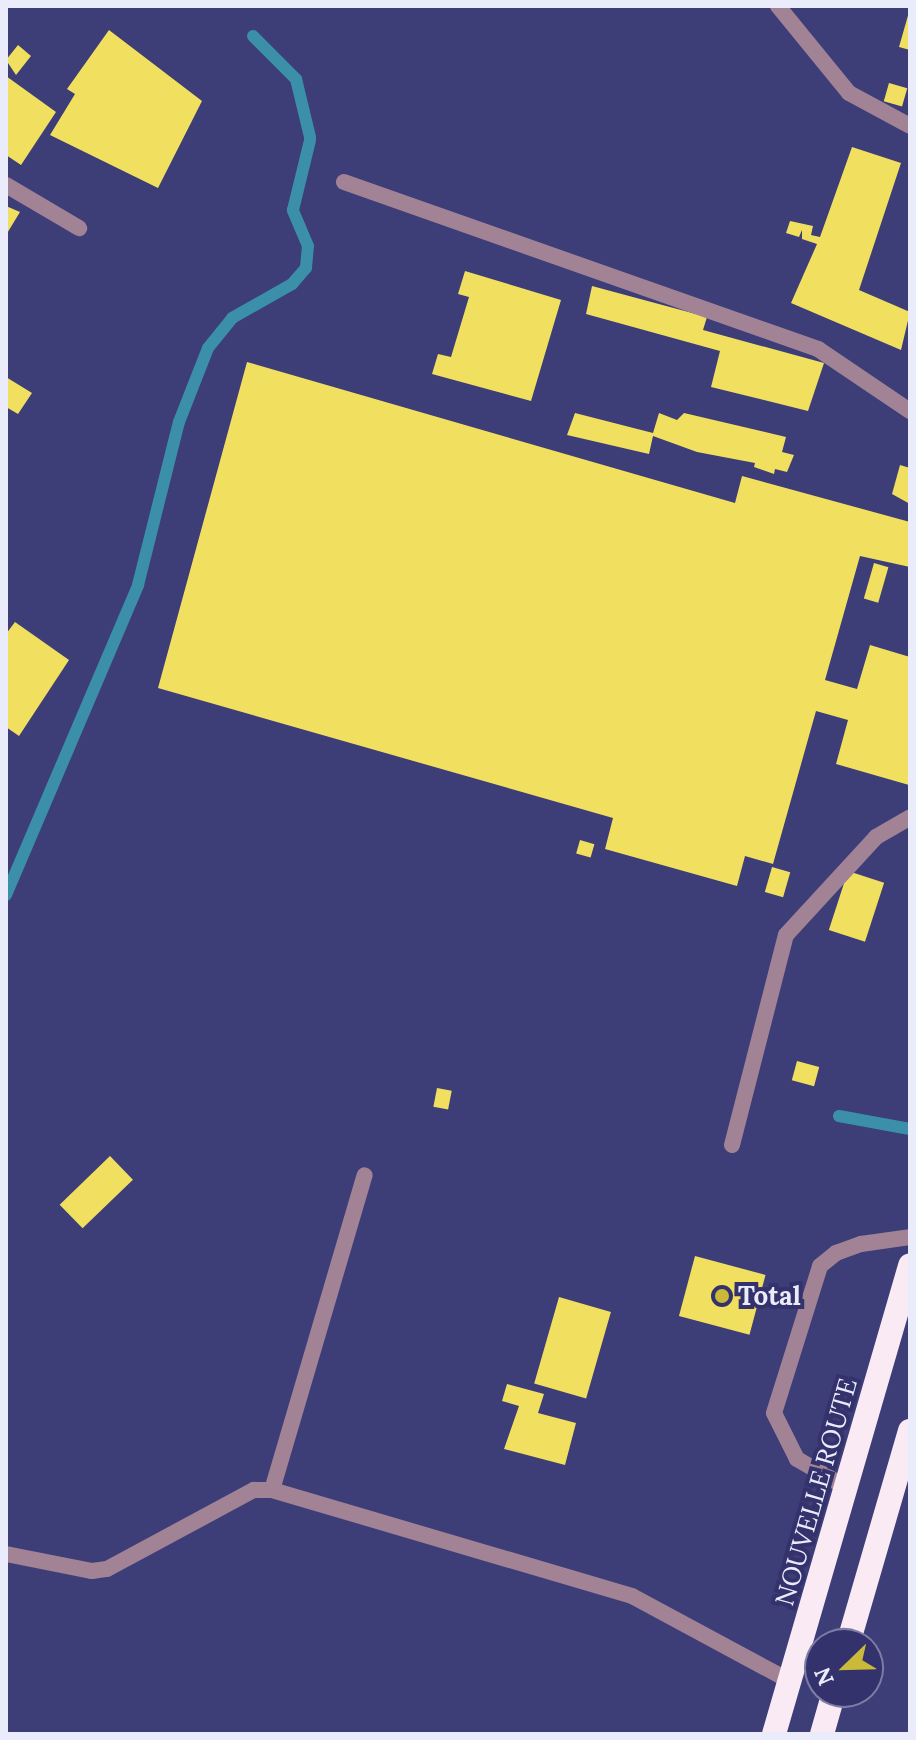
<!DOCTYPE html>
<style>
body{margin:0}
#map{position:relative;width:916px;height:1740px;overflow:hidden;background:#3d3d78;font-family:Lora,serif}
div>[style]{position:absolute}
.stream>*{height:12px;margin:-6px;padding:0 6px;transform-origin:6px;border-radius:6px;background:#3b8fa9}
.building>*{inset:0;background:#f1df60;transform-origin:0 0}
.lane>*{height:16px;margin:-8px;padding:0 8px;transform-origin:8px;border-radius:8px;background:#a18395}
.street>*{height:16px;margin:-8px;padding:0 8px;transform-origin:8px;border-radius:8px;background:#a18395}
.highway>*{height:24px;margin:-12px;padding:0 12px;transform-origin:12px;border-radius:12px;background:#f9eaf3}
.dots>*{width:22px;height:22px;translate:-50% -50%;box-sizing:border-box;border:4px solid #34326c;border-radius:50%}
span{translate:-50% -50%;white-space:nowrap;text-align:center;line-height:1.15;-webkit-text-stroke:8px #34326c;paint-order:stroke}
.poi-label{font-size:26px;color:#ebecfb;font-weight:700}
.left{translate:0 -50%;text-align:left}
.street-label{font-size:26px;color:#ebecfb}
.frame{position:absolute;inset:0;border:8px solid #ebecfb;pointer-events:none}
.north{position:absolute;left:804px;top:1628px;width:80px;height:80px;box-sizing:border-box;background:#34326c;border:2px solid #7d7ca5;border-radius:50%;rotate:247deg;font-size:22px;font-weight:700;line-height:32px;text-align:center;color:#ebecfb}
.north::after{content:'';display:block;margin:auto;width:28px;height:36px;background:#cbba39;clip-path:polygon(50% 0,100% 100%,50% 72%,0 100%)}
</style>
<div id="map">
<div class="stream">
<div style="left:253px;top:36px;width:61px;rotate:45deg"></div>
<div style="left:296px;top:79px;width:60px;rotate:76.4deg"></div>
<div style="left:6px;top:895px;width:337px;rotate:-66.9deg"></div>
<div style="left:138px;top:585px;width:168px;rotate:-75.9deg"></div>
<div style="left:179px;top:422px;width:79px;rotate:-68.6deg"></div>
<div style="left:208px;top:348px;width:38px;rotate:-51deg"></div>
<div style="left:232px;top:318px;width:69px;rotate:-29.5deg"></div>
<div style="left:292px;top:284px;width:21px;rotate:-49deg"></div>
<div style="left:306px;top:268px;width:22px;rotate:-85deg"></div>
<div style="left:308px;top:246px;width:39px;rotate:-113deg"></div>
<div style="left:293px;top:210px;width:72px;rotate:-76.3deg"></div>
<div style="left:839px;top:1116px;width:72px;rotate:10.4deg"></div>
</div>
<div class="building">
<div style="clip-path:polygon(909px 12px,910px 12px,910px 50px,899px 47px)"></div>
<div style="clip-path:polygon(109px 30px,202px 101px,158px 188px,50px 135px,75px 94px,67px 89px)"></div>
<div style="clip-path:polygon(18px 45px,31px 56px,16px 75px,6px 60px)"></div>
<div style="clip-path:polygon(6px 76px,56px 112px,21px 165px,6px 155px)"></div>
<div style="left:889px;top:83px;width:19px;height:19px;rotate:16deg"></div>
<div style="clip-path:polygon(852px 147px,901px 163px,859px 290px,910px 312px,901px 350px,791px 303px,817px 244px,802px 239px,802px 230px,799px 237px,786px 233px,790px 221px,813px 226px,811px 235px,820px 237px)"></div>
<div style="clip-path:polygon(6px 206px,20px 212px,6px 235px)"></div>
<div style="clip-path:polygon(465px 271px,561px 300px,531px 401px,432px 374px,438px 354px,451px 357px,469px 297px,458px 294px)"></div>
<div style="clip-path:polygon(592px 286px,707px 317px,703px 330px,824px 363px,808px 411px,711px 387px,720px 351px,586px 314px)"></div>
<div style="clip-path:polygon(247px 362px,735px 503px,742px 476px,910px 522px,910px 567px,860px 556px,825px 680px,857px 689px,870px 645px,910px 657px,909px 785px,836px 764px,848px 720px,816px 711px,773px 864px,745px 856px,737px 886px,605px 849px,613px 818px,158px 688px)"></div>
<div style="clip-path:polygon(6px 377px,32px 393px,18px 414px,6px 407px)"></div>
<div style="clip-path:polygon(575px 413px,653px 433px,659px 413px,677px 420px,684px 413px,786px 437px,782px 452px,794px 455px,787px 472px,775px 469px,774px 474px,754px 467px,755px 463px,697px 452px,653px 436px,649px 454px,567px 435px)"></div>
<div style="clip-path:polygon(900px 465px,910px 468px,910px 504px,892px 494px)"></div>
<div style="left:874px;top:563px;width:15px;height:37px;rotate:16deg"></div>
<div style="clip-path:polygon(15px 622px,69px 660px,19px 736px,6px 727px,6px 634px)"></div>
<div style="left:580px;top:840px;width:15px;height:14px;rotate:16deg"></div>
<div style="left:772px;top:867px;width:19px;height:26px;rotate:16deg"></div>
<div style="left:848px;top:871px;width:38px;height:62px;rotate:18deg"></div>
<div style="left:797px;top:1061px;width:23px;height:20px;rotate:15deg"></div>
<div style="left:437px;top:1088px;width:15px;height:19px;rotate:11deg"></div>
<div style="left:110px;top:1156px;width:33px;height:70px;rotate:46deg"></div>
<div style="left:695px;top:1256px;width:73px;height:62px;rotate:15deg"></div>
<div style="left:559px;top:1297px;width:54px;height:90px;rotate:16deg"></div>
<div style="clip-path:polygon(507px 1384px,544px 1394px,538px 1413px,576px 1423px,565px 1465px,504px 1449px,519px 1406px,502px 1401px)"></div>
</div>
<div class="lane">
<div style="left:344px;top:182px;width:503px;rotate:19.41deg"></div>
<div style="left:818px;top:349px;width:111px;rotate:34deg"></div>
<div style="left:732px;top:1145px;width:217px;rotate:-75.6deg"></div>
<div style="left:786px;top:935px;width:133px;rotate:-47.4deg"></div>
<div style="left:876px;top:837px;width:39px;rotate:-30deg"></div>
<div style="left:847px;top:1488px;width:58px;rotate:-149.9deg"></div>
<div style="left:797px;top:1459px;width:51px;rotate:-116.6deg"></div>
<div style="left:774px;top:1413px;width:154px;rotate:-72.6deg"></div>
<div style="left:820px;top:1266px;width:21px;rotate:-39deg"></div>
<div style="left:836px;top:1253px;width:27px;rotate:-20deg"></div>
<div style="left:861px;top:1244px;width:49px;rotate:-8.1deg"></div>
<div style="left:272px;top:1490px;width:328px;rotate:-73.6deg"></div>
<div style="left:6px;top:1554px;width:88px;rotate:11.2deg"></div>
<div style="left:92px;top:1571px;width:15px;rotate:-8deg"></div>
<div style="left:107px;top:1569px;width:167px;rotate:-28.3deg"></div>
<div style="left:254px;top:1490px;width:18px"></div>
<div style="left:272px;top:1490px;width:375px;rotate:16.4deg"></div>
<div style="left:632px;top:1596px;width:179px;rotate:28.3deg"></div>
</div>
<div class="street">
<div style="left:778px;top:6px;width:112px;rotate:50.8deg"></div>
<div style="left:849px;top:93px;width:69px;rotate:28.4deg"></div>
<div style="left:6px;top:185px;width:85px;rotate:30.5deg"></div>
</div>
<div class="highway">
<div style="left:848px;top:1644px;width:222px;rotate:-73.8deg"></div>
<div style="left:774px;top:1734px;width:488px;rotate:-73.8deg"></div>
<div style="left:822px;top:1734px;width:44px;rotate:-74.1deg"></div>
</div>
<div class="dots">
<div style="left:722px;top:1296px;background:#cbba39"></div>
</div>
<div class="poi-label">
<span class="left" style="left:738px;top:1296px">Total</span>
</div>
<div class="street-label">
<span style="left:816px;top:1492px;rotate:-74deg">NOUVELLE ROUTE</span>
</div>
<div class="frame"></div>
<div class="north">N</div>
</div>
